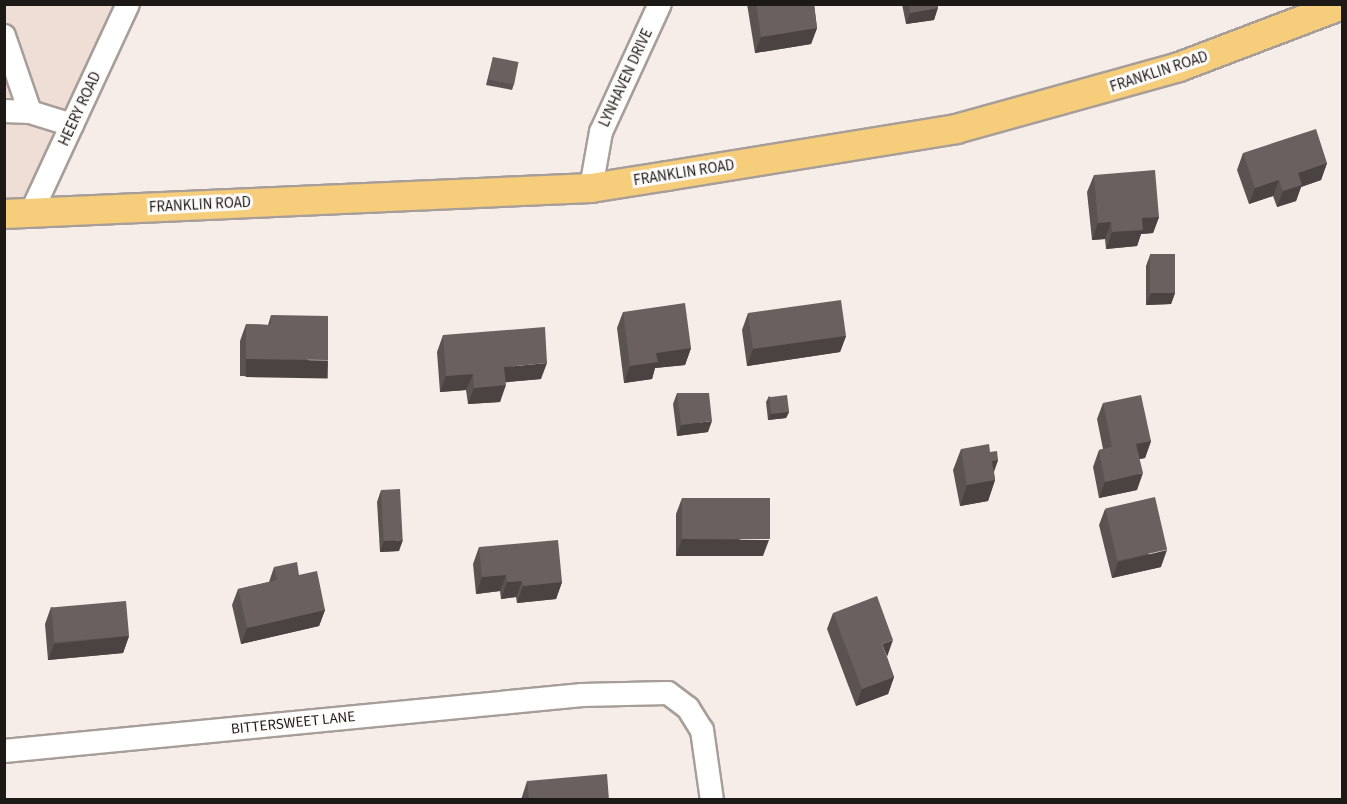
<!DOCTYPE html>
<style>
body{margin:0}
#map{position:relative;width:1347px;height:804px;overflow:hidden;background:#f7ede8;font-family:"Source Sans 3",sans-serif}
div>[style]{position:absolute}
.built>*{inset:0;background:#efded5}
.roads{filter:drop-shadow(2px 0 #a79e9a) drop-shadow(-2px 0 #a79e9a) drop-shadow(0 2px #a79e9a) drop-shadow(0 -2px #a79e9a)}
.minor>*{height:22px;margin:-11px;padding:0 11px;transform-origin:11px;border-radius:11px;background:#fff}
.major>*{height:28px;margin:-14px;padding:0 14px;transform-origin:14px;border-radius:14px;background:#f5cd7b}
.wall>*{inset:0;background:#5a5352}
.shaded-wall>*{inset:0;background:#4a4342;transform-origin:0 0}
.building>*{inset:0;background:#69605f;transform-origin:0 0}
span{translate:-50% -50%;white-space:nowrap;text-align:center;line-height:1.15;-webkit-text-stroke:6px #fefcfb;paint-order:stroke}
.street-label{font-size:15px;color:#1c1917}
.frame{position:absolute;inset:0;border:6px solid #1c1917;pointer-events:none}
</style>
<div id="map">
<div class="built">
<div style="clip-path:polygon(4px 5px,125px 5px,34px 220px,5px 220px)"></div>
</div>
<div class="roads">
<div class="minor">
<div style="left:4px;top:36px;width:80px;rotate:71.1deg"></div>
<div style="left:4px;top:111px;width:26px;rotate:2deg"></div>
<div style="left:30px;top:112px;width:44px;rotate:17.2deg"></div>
<div style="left:591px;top:188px;width:57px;rotate:-79.9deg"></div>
<div style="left:601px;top:132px;width:141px;rotate:-65.3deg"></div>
<div style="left:31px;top:213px;width:230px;rotate:-65.1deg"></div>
<div style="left:4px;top:751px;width:581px;rotate:-5.53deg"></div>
<div style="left:582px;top:695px;width:86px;rotate:-1.3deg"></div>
<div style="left:668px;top:693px;width:25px;rotate:37deg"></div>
<div style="left:688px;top:708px;width:26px;rotate:58deg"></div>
<div style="left:702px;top:730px;width:71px;rotate:81.9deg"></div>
</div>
<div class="major">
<div style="left:4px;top:214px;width:588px;rotate:-2.54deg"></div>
<div style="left:591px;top:188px;width:77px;rotate:-9deg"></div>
<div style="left:667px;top:176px;width:293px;rotate:-9.2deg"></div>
<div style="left:956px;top:129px;width:231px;rotate:-15.5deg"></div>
<div style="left:1179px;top:67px;width:174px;rotate:-20.8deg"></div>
</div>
</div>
<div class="wall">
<div style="clip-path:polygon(747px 4px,814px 4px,817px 28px,811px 44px,755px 53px)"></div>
<div style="clip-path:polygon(902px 4px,940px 4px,938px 5px,934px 20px,906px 24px)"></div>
<div style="clip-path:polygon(493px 57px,514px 84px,512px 90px,486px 85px)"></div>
<div style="clip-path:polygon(1243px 153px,1327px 163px,1321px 180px,1301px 187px,1296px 201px,1277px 207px,1273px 196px,1249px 204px,1237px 170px)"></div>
<div style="clip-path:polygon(1094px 175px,1159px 217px,1153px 233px,1141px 234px,1137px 246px,1106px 249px,1105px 239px,1092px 240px,1087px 192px)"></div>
<div style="clip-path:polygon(1150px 255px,1175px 293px,1171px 304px,1146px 305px,1146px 266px)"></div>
<div style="clip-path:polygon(623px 312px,691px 348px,685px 365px,655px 368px,652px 379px,624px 383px,617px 328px)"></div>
<div style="clip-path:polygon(748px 313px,846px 336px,840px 352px,747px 366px,742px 330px)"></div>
<div style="clip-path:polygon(271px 315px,322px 377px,240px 376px,240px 341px,246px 324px,268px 325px)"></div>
<div style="clip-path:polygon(443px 335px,541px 379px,505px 382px,500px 402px,468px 404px,466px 390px,440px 392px,437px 352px)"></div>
<div style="clip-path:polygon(677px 393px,708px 432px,677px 436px,673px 404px)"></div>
<div style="clip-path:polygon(769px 396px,789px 412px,786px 418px,768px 420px,766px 402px)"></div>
<div style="clip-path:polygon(1103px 403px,1151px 441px,1145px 458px,1139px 459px,1137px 490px,1099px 498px,1093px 467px,1099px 450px,1103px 449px,1097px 419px)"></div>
<div style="clip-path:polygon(961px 449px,990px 452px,998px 460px,994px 472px,995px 480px,988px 501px,960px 506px,953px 470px)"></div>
<div style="clip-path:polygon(381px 490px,399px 551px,380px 552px,377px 502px)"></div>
<div style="clip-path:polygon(682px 498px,763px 556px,676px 556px,676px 514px)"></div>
<div style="clip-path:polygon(1105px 509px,1161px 567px,1112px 578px,1099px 525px)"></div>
<div style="clip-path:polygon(479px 547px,562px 582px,556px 599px,517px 603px,516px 597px,501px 599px,500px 591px,476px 594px,473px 564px)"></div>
<div style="clip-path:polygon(274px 567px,299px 575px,325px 610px,319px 626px,241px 644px,232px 605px,238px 589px,269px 582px)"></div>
<div style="clip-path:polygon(51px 607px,129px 636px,123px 653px,48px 660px,45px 624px)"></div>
<div style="clip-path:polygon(833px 613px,887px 657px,894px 677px,888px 694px,856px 706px,827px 629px)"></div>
<div style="clip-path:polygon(527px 781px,609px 800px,521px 800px)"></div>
</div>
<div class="shaded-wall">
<div style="clip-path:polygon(938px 8px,934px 20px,906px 24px,910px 13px)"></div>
<div style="clip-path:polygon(817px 28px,811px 44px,755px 53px,761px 37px)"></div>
<div style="clip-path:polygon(1327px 163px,1321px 180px,1301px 187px,1296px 201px,1277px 207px,1283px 191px,1298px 173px)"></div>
<div style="clip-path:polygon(1279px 180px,1273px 196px,1249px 204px,1255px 188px)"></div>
<div style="clip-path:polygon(1159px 217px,1153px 233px,1141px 234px,1137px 246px,1106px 249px,1112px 232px,1142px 218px)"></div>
<div style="clip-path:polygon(1111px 222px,1105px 239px,1092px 240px,1098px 223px)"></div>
<div style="clip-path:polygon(1151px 293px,1175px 293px,1171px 304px,1146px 305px)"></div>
<div style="clip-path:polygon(846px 336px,840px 352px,747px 366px,753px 349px)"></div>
<div style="clip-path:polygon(691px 348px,685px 365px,655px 368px,652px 379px,624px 383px,630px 366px,656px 353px)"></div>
<div style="left:246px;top:359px;width:82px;height:18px;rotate:1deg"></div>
<div style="clip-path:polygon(547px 363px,541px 379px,498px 383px,504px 367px)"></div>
<div style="clip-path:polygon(473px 374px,466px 390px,440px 392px,446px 376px)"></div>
<div style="clip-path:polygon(506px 385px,500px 402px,468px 404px,474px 388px)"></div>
<div style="clip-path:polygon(789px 412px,786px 418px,768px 420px,770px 414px)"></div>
<div style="clip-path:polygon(712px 421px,708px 432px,677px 436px,681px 425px)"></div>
<div style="clip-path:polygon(1151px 441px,1145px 458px,1130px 461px,1136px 444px)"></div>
<div style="clip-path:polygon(998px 460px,990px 481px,992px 461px)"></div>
<div style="clip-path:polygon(1143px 473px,1137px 490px,1099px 498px,1105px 482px)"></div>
<div style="clip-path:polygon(995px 480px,988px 501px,960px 506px,967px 485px)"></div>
<div style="clip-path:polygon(682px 539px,769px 540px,763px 556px,676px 556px)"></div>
<div style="clip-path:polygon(403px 540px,399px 551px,380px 552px,384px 541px)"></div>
<div style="clip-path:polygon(1167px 550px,1161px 567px,1112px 578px,1118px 562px)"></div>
<div style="clip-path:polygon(506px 575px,500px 591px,476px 594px,482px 577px)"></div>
<div style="clip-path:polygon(522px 581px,516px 597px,501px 599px,507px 582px)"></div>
<div style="clip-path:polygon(562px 582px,556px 599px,517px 603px,523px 586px)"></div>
<div style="clip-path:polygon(325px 610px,319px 626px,241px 644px,247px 628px)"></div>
<div style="clip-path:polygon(129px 636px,123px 653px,48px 660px,54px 644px)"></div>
<div style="clip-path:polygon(893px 640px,887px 657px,882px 644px)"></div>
<div style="clip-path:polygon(894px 677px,888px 694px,856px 706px,862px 689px)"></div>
</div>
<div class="building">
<div style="clip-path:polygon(756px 4px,814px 4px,817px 28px,761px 37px)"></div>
<div style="clip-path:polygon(909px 4px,938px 4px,938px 8px,910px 13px)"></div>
<div style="left:493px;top:57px;width:26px;height:23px;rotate:11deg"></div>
<div style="clip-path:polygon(1316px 129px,1327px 163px,1298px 173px,1302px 185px,1283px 191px,1279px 180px,1255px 188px,1243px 153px)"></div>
<div style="clip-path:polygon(1155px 170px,1159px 217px,1142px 218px,1143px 230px,1112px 232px,1111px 222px,1098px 223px,1094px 175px)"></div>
<div style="left:1175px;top:254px;width:39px;height:25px;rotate:90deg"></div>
<div style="left:841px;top:300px;width:36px;height:94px;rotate:82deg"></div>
<div style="clip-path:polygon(685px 303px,691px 348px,656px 353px,658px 362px,630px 366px,623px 312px)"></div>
<div style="clip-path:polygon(271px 315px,328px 316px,328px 360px,246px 359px,246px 324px,271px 325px)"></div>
<div style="clip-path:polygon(545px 327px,547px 363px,504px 367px,506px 385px,474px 388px,473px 374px,446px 376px,443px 335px)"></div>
<div style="clip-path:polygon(677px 393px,709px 393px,712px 421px,681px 425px)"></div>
<div style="left:787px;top:395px;width:17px;height:18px;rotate:83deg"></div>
<div style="clip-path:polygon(1141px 395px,1151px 441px,1136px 444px,1143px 473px,1105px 482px,1099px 450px,1112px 447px,1103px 403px)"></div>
<div style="clip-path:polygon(989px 444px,990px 452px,997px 451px,998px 460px,992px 461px,995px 480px,967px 485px,961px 449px)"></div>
<div style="left:400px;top:489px;width:51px;height:19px;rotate:87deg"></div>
<div style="left:1155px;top:497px;width:54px;height:51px;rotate:77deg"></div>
<div style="left:682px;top:498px;width:88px;height:41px"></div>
<div style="clip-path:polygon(558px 540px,562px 582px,523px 586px,522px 581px,507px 582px,506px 575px,482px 577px,479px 547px)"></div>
<div style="clip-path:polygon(297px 562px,299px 575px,317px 571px,325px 610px,247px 628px,238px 589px,277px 580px,274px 567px)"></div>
<div style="clip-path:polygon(877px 596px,893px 640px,882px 644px,894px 677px,862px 689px,833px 613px)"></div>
<div style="left:126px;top:601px;width:35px;height:75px;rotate:85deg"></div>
<div style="clip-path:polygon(607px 774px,609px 800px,529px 800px,527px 781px)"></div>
</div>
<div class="street-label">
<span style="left:1159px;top:72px;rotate:-18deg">FRANKLIN ROAD</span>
<span style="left:626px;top:78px;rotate:-65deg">LYNHAVEN DRIVE</span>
<span style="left:80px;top:109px;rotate:-65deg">HEERY ROAD</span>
<span style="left:684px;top:173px;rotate:-9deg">FRANKLIN ROAD</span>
<span style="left:200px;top:205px;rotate:-3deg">FRANKLIN ROAD</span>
<span style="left:293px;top:723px;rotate:-6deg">BITTERSWEET LANE</span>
</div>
<div class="frame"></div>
</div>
